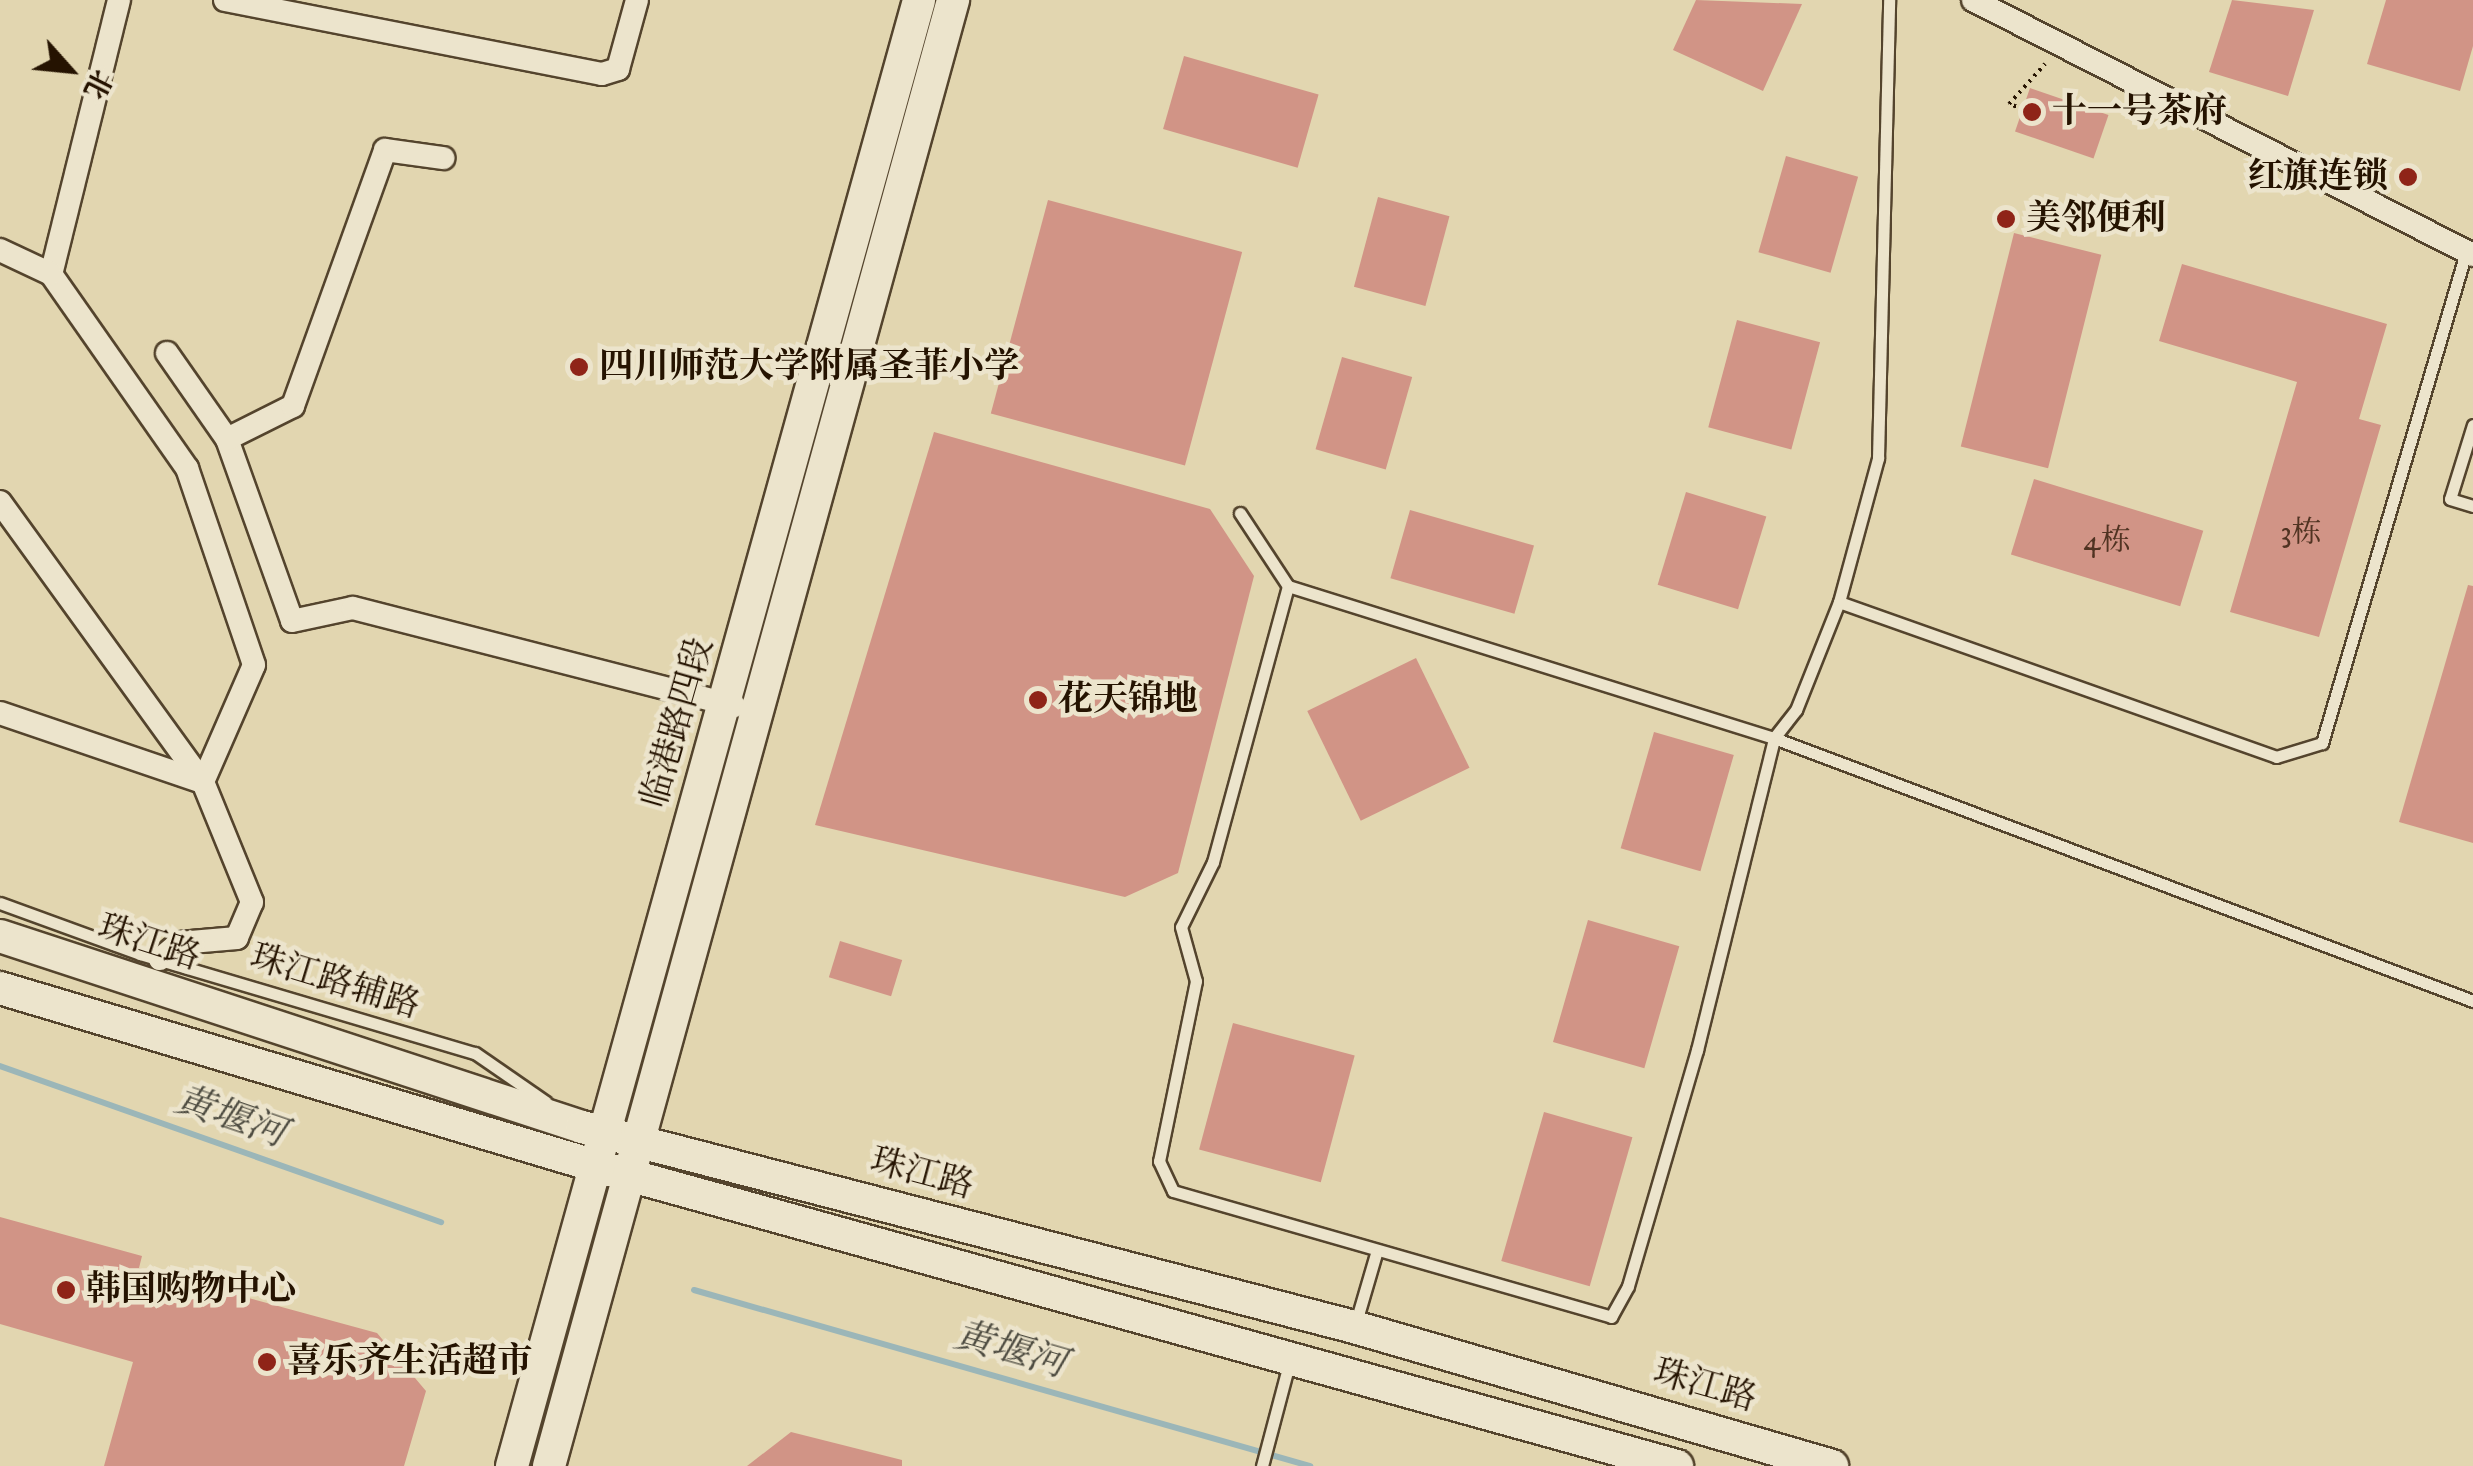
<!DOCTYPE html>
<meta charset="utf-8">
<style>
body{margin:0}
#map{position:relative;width:2473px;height:1466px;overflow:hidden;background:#e2d6b0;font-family:"IM FELL DW Pica","Noto Serif SC",serif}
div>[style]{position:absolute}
.stream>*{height:6px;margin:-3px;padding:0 3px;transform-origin:3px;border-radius:3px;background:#9bb6b8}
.building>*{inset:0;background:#d19486;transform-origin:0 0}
.path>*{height:4px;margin-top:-2px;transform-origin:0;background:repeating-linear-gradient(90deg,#251301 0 2.5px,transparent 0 7.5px)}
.roads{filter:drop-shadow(2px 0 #54442d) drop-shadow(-2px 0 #54442d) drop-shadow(0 2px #54442d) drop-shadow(0 -2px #54442d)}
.lane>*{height:11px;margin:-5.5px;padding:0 5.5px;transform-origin:5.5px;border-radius:5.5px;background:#ece4cc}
.street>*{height:22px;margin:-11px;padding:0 11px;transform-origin:11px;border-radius:11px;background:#ece4cc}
.secondary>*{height:32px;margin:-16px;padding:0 16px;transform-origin:16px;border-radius:16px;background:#ece4cc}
.dots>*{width:28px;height:28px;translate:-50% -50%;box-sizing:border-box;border:5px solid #ece4cc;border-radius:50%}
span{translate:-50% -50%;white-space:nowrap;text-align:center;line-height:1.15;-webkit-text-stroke:9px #ece4cc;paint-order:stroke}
.number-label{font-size:30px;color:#503322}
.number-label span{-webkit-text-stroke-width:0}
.poi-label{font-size:35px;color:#251301;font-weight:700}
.left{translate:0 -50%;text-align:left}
.right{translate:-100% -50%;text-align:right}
.street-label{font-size:35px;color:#251301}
.water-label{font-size:38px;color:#4e4c41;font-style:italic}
.north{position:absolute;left:20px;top:20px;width:100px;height:100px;-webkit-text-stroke:8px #ece4cc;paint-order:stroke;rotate:117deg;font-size:28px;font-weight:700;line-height:40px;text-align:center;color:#251301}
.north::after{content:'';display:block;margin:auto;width:35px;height:45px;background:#251301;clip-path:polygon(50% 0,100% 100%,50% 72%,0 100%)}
</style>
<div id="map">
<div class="stream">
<div style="left:0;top:1066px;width:468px;rotate:19.5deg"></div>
<div style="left:694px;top:1290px;width:641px;rotate:15.95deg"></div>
</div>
<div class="building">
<div style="clip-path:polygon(1696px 0,1802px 4px,1763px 91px,1673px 50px)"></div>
<div style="clip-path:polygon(2232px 0,2314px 10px,2288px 96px,2209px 72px)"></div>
<div style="clip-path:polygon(2386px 0,2473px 0,2473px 46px,2460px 91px,2367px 64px)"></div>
<div style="left:1184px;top:56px;width:140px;height:76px;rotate:16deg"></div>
<div style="left:2030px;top:88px;width:83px;height:46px;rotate:19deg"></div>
<div style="left:1786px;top:156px;width:75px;height:100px;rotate:16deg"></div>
<div style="left:1378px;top:197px;width:74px;height:93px;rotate:15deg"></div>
<div style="left:1048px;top:200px;width:201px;height:221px;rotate:15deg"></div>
<div style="left:2014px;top:233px;width:90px;height:220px;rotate:14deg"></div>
<div style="clip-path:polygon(2182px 264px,2387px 324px,2359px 419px,2381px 425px,2319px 637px,2230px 612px,2297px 382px,2159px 341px)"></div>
<div style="left:1737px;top:320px;width:86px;height:111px;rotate:15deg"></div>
<div style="left:1342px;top:357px;width:73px;height:96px;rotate:16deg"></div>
<div style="clip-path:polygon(934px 432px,1210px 509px,1254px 576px,1178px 873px,1125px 897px,815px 825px)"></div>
<div style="left:2034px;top:479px;width:177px;height:79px;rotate:17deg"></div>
<div style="left:1686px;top:492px;width:84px;height:97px;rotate:17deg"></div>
<div style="left:1410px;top:510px;width:129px;height:71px;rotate:16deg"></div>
<div style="clip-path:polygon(2468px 585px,2473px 586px,2473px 843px,2399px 822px)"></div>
<div style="left:1416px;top:658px;width:122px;height:121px;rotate:64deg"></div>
<div style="left:1654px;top:732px;width:83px;height:121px;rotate:16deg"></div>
<div style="left:1588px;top:920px;width:95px;height:127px;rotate:16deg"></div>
<div style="left:840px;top:941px;width:65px;height:38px;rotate:17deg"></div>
<div style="left:1233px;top:1023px;width:126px;height:131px;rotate:15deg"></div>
<div style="left:1544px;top:1112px;width:92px;height:155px;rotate:16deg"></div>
<div style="clip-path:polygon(0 1217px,142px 1256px,139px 1268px,377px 1333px,426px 1391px,404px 1466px,104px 1466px,133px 1362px,0 1324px)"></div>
<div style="clip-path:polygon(791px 1432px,902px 1460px,902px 1466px,747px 1466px)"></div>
</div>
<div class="path">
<div style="left:2023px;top:109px;width:15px;rotate:-160deg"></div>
<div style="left:2009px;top:104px;width:54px;rotate:-48deg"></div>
</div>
<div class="roads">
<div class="lane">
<div style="left:2473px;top:425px;width:77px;rotate:107.3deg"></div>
<div style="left:2450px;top:499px;width:24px;rotate:17deg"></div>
<div style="left:1240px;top:513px;width:87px;rotate:56.7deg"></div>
<div style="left:1288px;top:586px;width:509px;rotate:17.37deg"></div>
<div style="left:1774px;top:738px;width:36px;rotate:-52deg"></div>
<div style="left:1796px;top:710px;width:116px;rotate:-68.3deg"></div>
<div style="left:1839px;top:602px;width:149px;rotate:-74.8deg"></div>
<div style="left:1878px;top:458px;width:458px;rotate:-88.6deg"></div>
<div style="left:1288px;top:586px;width:286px;rotate:105.2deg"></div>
<div style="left:1213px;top:862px;width:72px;rotate:116.2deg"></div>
<div style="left:1181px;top:927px;width:56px;rotate:74.5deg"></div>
<div style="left:1196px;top:981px;width:184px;rotate:101.6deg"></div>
<div style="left:1159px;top:1161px;width:33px;rotate:65deg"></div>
<div style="left:1173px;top:1191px;width:456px;rotate:16deg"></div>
<div style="left:1611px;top:1317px;width:35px;rotate:-61deg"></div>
<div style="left:1628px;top:1286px;width:246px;rotate:-73.7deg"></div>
<div style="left:1697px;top:1050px;width:321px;rotate:-76.1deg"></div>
<div style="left:1774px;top:738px;width:747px;rotate:20.62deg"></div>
<div style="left:1839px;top:602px;width:464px;rotate:19.5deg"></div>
<div style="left:2276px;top:757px;width:48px;rotate:-16.9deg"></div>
<div style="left:2322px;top:743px;width:512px;rotate:-73.65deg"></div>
<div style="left:0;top:903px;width:149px;rotate:20deg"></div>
<div style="left:140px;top:954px;width:349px;rotate:16.5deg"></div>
<div style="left:475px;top:1053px;width:86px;rotate:34.6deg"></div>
<div style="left:1356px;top:1322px;width:75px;rotate:-73.7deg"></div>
<div style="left:1262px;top:1466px;width:106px;rotate:-75.2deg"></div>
</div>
<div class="street">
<div style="left:119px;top:0;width:282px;rotate:103.9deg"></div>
<div style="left:51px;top:274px;width:237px;rotate:55deg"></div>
<div style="left:187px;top:468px;width:208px;rotate:71.2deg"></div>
<div style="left:254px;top:665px;width:128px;rotate:113.6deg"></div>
<div style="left:203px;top:782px;width:130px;rotate:67.8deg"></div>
<div style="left:252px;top:902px;width:39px;rotate:113deg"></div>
<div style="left:237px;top:938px;width:58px;rotate:175.1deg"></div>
<div style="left:179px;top:943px;width:25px;rotate:140deg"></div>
<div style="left:225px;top:0;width:384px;rotate:11.1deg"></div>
<div style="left:602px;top:74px;width:17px;rotate:-17deg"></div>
<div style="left:618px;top:69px;width:72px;rotate:-74.6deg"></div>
<div style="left:1973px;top:0;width:561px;rotate:27.02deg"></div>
<div style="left:0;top:250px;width:56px;rotate:25.2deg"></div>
<div style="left:167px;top:353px;width:105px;rotate:55.1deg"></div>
<div style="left:227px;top:439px;width:193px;rotate:70.3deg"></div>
<div style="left:292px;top:621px;width:62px;rotate:-12deg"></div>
<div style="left:353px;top:608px;width:394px;rotate:14.4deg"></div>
<div style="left:227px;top:439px;width:74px;rotate:-26.6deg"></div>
<div style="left:293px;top:406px;width:272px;rotate:-70.2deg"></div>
<div style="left:385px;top:150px;width:59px;rotate:7.9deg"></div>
<div style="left:0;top:502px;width:346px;rotate:54.1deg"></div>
<div style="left:0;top:713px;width:214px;rotate:18.8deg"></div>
</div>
<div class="secondary">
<div style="left:0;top:936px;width:613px;rotate:18.17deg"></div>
<div style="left:582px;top:1127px;width:797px;rotate:14.52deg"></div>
<div style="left:1354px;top:1327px;width:498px;rotate:16.2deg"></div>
<div style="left:0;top:988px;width:622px;rotate:16.63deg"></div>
<div style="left:596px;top:1166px;width:1122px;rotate:15.51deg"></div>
<div style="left:512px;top:1466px;width:1521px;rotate:-74.48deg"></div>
<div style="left:549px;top:1466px;width:1521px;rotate:-74.59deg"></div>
</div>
</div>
<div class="dots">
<div style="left:2032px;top:112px;background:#8f2418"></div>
<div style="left:2408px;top:177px;background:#8f2418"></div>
<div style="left:2006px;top:219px;background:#8f2418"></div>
<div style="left:579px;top:367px;background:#8f2418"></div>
<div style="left:1038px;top:700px;background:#8f2418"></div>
<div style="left:66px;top:1290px;background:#8f2418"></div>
<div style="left:267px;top:1362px;background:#8f2418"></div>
</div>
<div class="number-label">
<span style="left:2301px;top:534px">3栋</span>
<span style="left:2107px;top:542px">4栋</span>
</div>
<div class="poi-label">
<span class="left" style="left:2052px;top:112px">十一号茶府</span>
<span class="right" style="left:2388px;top:177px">红旗连锁</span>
<span class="left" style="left:2026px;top:219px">美邻便利</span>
<span class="left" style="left:599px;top:367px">四川师范大学附属圣菲小学</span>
<span class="left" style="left:1058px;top:700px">花天锦地</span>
<span class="left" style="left:86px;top:1290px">韩国购物中心</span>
<span class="left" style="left:287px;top:1362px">喜乐齐生活超市</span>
</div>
<div class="street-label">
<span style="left:678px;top:723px;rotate:-74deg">临港路四段</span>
<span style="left:149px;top:943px;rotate:18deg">珠江路</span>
<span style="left:335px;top:982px;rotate:17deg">珠江路辅路</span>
<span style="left:922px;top:1174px;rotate:15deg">珠江路</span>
<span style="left:1705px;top:1386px;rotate:16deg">珠江路</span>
</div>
<div class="water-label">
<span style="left:230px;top:1118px;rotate:19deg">黄堰河</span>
<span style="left:1010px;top:1351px;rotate:16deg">黄堰河</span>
</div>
<div class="north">北</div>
</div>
